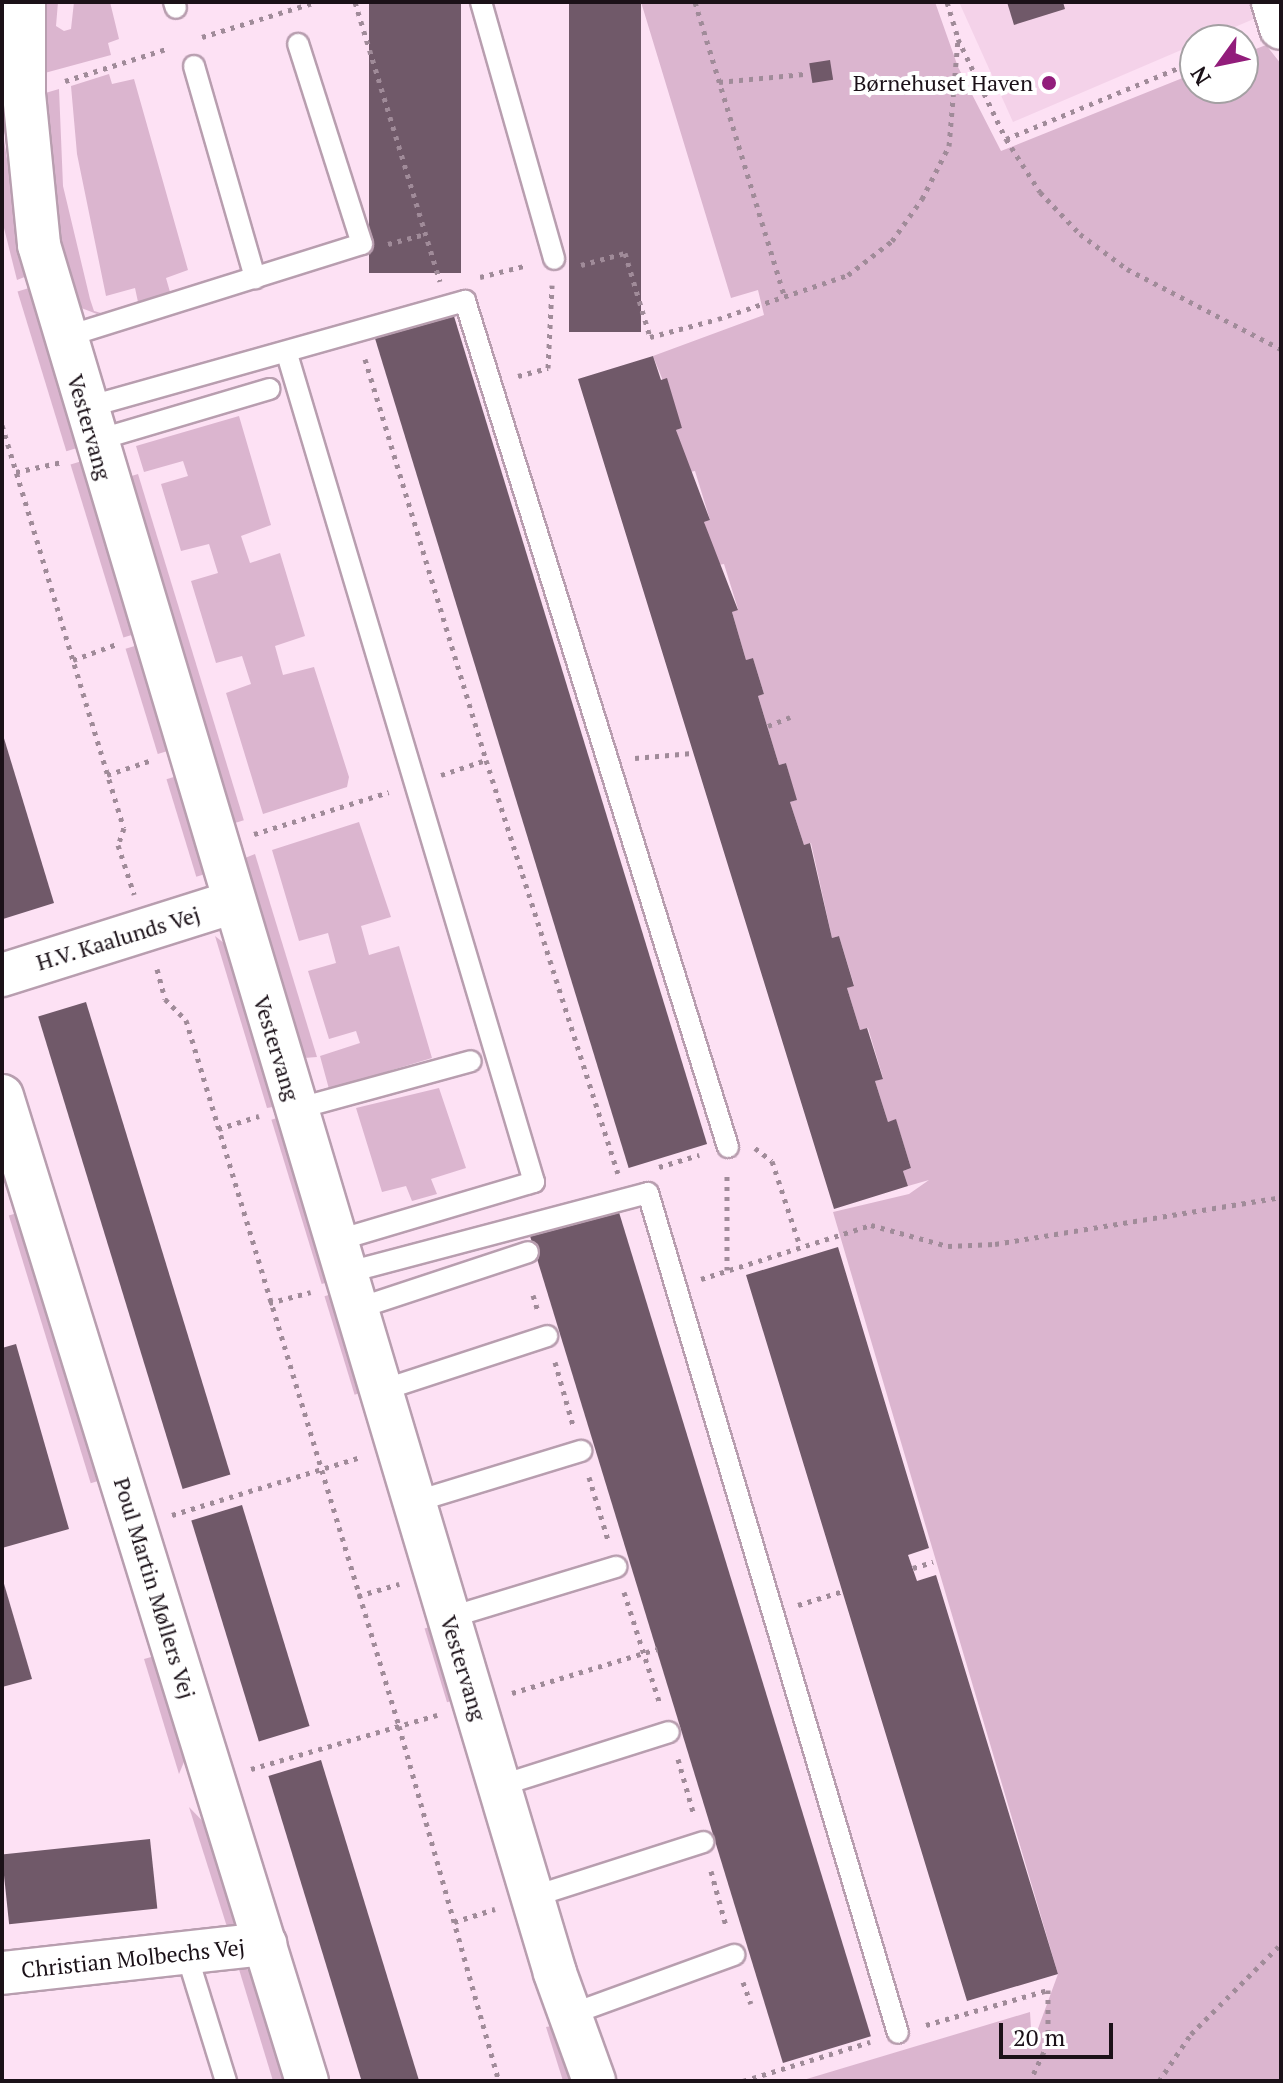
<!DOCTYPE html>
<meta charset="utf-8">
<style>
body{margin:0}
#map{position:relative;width:1283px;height:2083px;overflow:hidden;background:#fde1f4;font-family:"PT Serif",serif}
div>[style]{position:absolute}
.built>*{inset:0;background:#f4d2e9}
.green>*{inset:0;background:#dbb5cf;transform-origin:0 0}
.building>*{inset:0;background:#705969;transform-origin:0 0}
.path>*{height:5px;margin-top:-2.5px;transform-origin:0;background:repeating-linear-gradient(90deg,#a08b99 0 4px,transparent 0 10px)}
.roads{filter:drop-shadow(2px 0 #b89eaf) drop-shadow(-2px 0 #b89eaf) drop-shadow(0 2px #b89eaf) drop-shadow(0 -2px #b89eaf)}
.service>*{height:20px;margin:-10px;padding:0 10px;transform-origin:10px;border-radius:10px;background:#fff}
.minor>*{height:42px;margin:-21px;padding:0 21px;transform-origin:21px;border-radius:21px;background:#fff}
.dots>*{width:22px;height:22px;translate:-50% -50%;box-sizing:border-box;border:4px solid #fff;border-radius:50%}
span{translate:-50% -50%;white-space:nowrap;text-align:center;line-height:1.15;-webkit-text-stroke:8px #fff;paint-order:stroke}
.poi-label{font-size:22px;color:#1b1118}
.right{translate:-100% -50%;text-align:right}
.street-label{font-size:22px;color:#1b1118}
.frame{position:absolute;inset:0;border:4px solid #1b1118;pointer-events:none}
.north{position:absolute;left:1179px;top:24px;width:80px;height:80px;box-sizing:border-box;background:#fff;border:2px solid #a4a0a3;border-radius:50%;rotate:237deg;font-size:22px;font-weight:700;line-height:32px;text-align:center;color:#1b1118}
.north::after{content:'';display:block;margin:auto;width:28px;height:36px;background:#921d7b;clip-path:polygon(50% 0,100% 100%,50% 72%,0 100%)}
.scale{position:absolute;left:999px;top:2023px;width:114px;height:36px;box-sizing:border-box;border:4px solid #1b1118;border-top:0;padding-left:10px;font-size:24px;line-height:28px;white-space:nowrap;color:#1b1118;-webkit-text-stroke:6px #fff;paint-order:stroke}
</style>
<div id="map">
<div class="built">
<div style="clip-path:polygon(959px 2px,1251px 2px,1256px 18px,1013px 122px)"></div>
</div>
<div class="green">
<div style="clip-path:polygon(43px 2px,58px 2px,56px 26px,64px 31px,71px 29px,74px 2px,110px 2px,119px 39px,108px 43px,111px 55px,41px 74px)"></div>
<div style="clip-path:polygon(641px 2px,935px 2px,958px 67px,1001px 151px,1195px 73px,1195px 88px,1243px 88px,1243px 54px,1266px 45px,1281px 64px,1281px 2081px,800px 2081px,1030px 2012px,1032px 2045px,1058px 1974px,833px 1212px,909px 1194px,929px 1180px,908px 1186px,903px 1171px,911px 1168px,896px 1120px,888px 1122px,875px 1081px,883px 1078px,868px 1028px,860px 1030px,847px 988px,854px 985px,839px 936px,832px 938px,811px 843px,804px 845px,790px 802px,796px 800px,786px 763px,779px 765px,758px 696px,764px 694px,753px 658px,746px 660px,732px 612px,738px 609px,724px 564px,718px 565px,704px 522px,710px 520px,695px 471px,689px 472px,676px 430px,682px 428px,653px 356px,764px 315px,758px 290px,731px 298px)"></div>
<div style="clip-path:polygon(109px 74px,112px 84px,134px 79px,188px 270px,166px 278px,170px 292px,138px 302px,135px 288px,106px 296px,77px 154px,71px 86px)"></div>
<div style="clip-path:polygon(59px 89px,63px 186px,90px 299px,94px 311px,101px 313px,97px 314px,76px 306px,54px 217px,42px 94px)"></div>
<div style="clip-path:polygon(2px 129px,27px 276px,17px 280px,2px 220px)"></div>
<div style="left:29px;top:288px;width:167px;height:12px;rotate:73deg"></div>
<div style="clip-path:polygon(239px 416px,271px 525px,241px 536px,250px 563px,280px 553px,305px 636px,275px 646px,283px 675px,314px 667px,349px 777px,347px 787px,263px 814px,226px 693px,251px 684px,242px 656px,216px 663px,191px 581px,218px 573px,209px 544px,181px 551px,161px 484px,188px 476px,183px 461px,144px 472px,136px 446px)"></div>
<div style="left:82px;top:461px;width:181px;height:12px;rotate:73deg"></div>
<div style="left:138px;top:474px;width:362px;height:11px;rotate:73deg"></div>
<div style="left:138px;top:645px;width:110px;height:13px;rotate:73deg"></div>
<div style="left:177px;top:776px;width:102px;height:11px;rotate:73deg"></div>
<div style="clip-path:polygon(359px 822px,391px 917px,361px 926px,369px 955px,399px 946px,432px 1058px,329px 1089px,320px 1056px,360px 1043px,356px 1031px,329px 1039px,308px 971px,336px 963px,328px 933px,299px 941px,272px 850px)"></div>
<div style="clip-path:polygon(255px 854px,317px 1057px,304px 1058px,264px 925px,245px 858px)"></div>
<div style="clip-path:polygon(215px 936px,229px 947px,278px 1106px,267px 1108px)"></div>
<div style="clip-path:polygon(439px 1088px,466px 1168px,431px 1179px,437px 1194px,412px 1201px,406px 1186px,382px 1192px,356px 1108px)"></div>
<div style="left:280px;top:1117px;width:172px;height:9px;rotate:73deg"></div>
<div style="left:27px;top:1210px;width:280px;height:19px;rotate:73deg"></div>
<div style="left:335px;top:1293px;width:103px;height:11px;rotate:73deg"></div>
<div style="left:436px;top:1625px;width:77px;height:12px;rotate:73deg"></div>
<div style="clip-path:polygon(162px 1654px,190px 1747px,179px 1774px,144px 1659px)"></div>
<div style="clip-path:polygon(189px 1807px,215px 1834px,236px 1922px,228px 1930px)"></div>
<div style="clip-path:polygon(238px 1966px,252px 1971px,292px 2081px,273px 2081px)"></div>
<div style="clip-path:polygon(557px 2025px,573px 2081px,563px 2081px,546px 2027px)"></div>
</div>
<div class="building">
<div style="left:369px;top:2px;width:92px;height:271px"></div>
<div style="left:569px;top:2px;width:72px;height:330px"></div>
<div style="clip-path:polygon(1007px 2px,1063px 2px,1065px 9px,1014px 25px)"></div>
<div style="left:830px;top:60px;width:20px;height:21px;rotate:81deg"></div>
<div style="left:453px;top:313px;width:869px;height:82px;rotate:73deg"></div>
<div style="clip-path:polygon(653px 356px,661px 380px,667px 378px,682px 428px,676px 430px,710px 520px,704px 522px,738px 610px,732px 612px,746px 660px,753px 658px,764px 694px,758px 696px,779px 765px,786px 763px,797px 800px,790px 802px,804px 845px,810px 843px,832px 938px,839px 936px,854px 986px,847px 988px,860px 1030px,867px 1028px,883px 1079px,875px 1081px,888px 1122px,896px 1119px,911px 1168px,903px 1171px,908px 1186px,834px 1209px,578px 379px)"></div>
<div style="clip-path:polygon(3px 735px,54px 903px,3px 919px,2px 916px)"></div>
<div style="left:86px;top:1002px;width:494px;height:50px;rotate:73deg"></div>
<div style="left:618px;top:1209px;width:865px;height:92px;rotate:73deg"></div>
<div style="clip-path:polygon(838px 1247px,929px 1548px,908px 1555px,917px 1581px,936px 1575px,1058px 1974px,967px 2001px,746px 1275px)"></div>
<div style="clip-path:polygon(16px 1344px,69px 1529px,2px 1548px,2px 1348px)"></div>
<div style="left:242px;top:1505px;width:231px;height:53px;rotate:73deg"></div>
<div style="clip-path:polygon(2px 1577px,32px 1679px,2px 1687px)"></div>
<div style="left:321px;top:1760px;width:335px;height:55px;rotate:73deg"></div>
<div style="left:150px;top:1839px;width:70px;height:149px;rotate:84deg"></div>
</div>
<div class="path">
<div style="left:355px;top:2px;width:292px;rotate:73.1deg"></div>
<div style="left:695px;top:2px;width:309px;rotate:73.1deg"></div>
<div style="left:947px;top:2px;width:39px;rotate:73deg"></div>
<div style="left:958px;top:39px;width:111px;rotate:64.4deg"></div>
<div style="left:1006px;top:139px;width:63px;rotate:57.3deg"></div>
<div style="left:1040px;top:192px;width:58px;rotate:46.4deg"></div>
<div style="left:1080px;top:234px;width:59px;rotate:36.7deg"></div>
<div style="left:1127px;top:269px;width:174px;rotate:27.5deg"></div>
<div style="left:202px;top:37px;width:119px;rotate:-17.1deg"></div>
<div style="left:65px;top:81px;width:109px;rotate:-17.6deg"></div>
<div style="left:719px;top:82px;width:85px;rotate:-5.4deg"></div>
<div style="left:1006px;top:139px;width:204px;rotate:-22.4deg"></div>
<div style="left:388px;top:244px;width:38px;rotate:-15deg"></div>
<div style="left:581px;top:265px;width:46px;rotate:-15.3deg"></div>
<div style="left:625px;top:253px;width:88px;rotate:73.4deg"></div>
<div style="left:650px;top:337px;width:70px;rotate:-14.8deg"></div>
<div style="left:718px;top:319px;width:137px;rotate:-18.7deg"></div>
<div style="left:848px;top:275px;width:56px;rotate:-37.7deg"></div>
<div style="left:892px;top:241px;width:52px;rotate:-54.5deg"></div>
<div style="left:922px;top:199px;width:59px;rotate:-63deg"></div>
<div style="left:949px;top:146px;width:107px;rotate:-85.2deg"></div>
<div style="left:480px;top:277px;width:49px;rotate:-14deg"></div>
<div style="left:365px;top:359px;width:419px;rotate:73.2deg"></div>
<div style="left:518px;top:376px;width:31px;rotate:-15deg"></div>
<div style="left:548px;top:368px;width:83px;rotate:-87.2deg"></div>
<div style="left:2px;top:425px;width:421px;rotate:73.2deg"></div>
<div style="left:124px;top:828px;width:18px;rotate:109deg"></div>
<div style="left:118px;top:845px;width:52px;rotate:71.9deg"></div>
<div style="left:16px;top:472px;width:47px;rotate:-12.3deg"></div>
<div style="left:73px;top:660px;width:47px;rotate:-20deg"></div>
<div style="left:768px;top:726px;width:24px;rotate:-22deg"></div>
<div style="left:635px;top:758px;width:57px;rotate:-5deg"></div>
<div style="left:107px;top:775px;width:47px;rotate:-18.4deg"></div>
<div style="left:441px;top:775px;width:47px;rotate:-18.4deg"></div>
<div style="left:486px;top:760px;width:434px;rotate:72.3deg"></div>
<div style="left:254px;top:834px;width:141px;rotate:-17.3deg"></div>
<div style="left:157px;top:969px;width:31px;rotate:75deg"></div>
<div style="left:165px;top:999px;width:30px;rotate:45deg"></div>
<div style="left:186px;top:1020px;width:737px;rotate:73.21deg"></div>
<div style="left:399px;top:1726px;width:369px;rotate:74.3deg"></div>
<div style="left:218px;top:1129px;width:43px;rotate:-17.6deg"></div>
<div style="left:755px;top:1148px;width:21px;rotate:37deg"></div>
<div style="left:772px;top:1161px;width:89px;rotate:71.8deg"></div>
<div style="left:659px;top:1167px;width:42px;rotate:-16.7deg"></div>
<div style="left:727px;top:1270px;width:94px;rotate:-90deg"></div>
<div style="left:701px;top:1279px;width:178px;rotate:-17.6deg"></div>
<div style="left:871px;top:1225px;width:80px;rotate:15.3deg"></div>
<div style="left:948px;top:1246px;width:47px;rotate:-2.4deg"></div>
<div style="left:995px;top:1244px;width:290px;rotate:-9.3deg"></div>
<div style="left:533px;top:1295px;width:17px;rotate:73deg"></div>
<div style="left:269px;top:1303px;width:43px;rotate:-14.7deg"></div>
<div style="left:555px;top:1362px;width:66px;rotate:74.1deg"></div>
<div style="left:589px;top:1477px;width:66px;rotate:73.2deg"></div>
<div style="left:172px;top:1515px;width:198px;rotate:-17.1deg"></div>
<div style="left:913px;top:1568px;width:21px;rotate:-17deg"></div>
<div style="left:624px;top:1592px;width:118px;rotate:72.2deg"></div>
<div style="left:358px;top:1596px;width:43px;rotate:-16.3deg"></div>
<div style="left:798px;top:1605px;width:47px;rotate:-17.3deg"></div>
<div style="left:512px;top:1693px;width:152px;rotate:-16.9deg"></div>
<div style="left:678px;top:1759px;width:58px;rotate:74.1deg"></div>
<div style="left:251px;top:1769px;width:194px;rotate:-16.2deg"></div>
<div style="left:711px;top:1871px;width:57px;rotate:74.7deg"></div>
<div style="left:454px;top:1922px;width:43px;rotate:-17.6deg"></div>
<div style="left:743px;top:1982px;width:23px;rotate:70deg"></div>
<div style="left:926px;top:2025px;width:127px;rotate:-16deg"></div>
<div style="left:1048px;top:1990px;width:53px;rotate:90deg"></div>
<div style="left:1048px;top:2043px;width:42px;rotate:115.3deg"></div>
<div style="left:743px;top:2081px;width:133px;rotate:-17.1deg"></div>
<div style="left:1159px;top:2081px;width:57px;rotate:-55.8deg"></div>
<div style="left:1191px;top:2034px;width:127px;rotate:-45deg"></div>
</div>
<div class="roads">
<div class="service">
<div style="left:174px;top:2px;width:6px;rotate:72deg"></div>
<div style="left:481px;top:2px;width:267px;rotate:74.1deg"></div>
<div style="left:194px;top:66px;width:221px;rotate:73.9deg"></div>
<div style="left:65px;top:337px;width:311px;rotate:-17.4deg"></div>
<div style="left:362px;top:244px;width:210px;rotate:-107.7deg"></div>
<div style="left:287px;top:354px;width:864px;rotate:73.39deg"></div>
<div style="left:534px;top:1182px;width:208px;rotate:163.5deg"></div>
<div style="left:84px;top:408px;width:396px;rotate:-15.7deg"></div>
<div style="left:465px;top:301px;width:886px;rotate:72.73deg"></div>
<div style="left:94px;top:441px;width:183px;rotate:-16.5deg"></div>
<div style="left:296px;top:1109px;width:181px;rotate:-15.3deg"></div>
<div style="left:345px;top:1273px;width:313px;rotate:-14.8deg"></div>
<div style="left:648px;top:1193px;width:876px;rotate:73.43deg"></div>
<div style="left:356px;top:1309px;width:181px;rotate:-18.3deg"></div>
<div style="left:380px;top:1391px;width:176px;rotate:-18.2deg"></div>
<div style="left:414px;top:1502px;width:175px;rotate:-17deg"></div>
<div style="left:448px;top:1618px;width:176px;rotate:-16.9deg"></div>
<div style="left:499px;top:1786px;width:178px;rotate:-17.6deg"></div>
<div style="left:532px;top:1897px;width:180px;rotate:-17.8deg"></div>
<div style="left:186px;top:1952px;width:135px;rotate:72.8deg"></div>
<div style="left:569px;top:2015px;width:176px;rotate:-20deg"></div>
</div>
<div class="minor">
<div style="left:24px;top:2px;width:92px;rotate:90deg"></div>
<div style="left:24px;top:94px;width:152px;rotate:84.3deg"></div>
<div style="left:39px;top:245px;width:1803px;rotate:73.37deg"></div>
<div style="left:555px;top:1973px;width:115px;rotate:70.1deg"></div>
<div style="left:1273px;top:2px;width:27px;rotate:73deg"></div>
<div style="left:2px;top:975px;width:243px;rotate:-17.5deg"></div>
<div style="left:2px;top:1096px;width:1031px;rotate:72.8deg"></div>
<div style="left:2px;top:1973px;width:265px;rotate:-6.3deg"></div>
</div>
</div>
<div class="dots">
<div style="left:1049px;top:83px;background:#921d7b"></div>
</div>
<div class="poi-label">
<span class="right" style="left:1033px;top:83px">Børnehuset Haven</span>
</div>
<div class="street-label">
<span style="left:90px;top:427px;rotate:74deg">Vestervang</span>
<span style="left:118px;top:938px;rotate:-17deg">H.V. Kaalunds Vej</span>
<span style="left:277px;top:1048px;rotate:73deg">Vestervang</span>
<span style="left:155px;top:1588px;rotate:73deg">Poul Martin Møllers Vej</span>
<span style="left:464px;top:1668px;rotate:73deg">Vestervang</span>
<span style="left:133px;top:1958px;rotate:-6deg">Christian Molbechs Vej</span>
</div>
<div class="frame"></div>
<div class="north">N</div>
<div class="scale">20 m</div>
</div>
